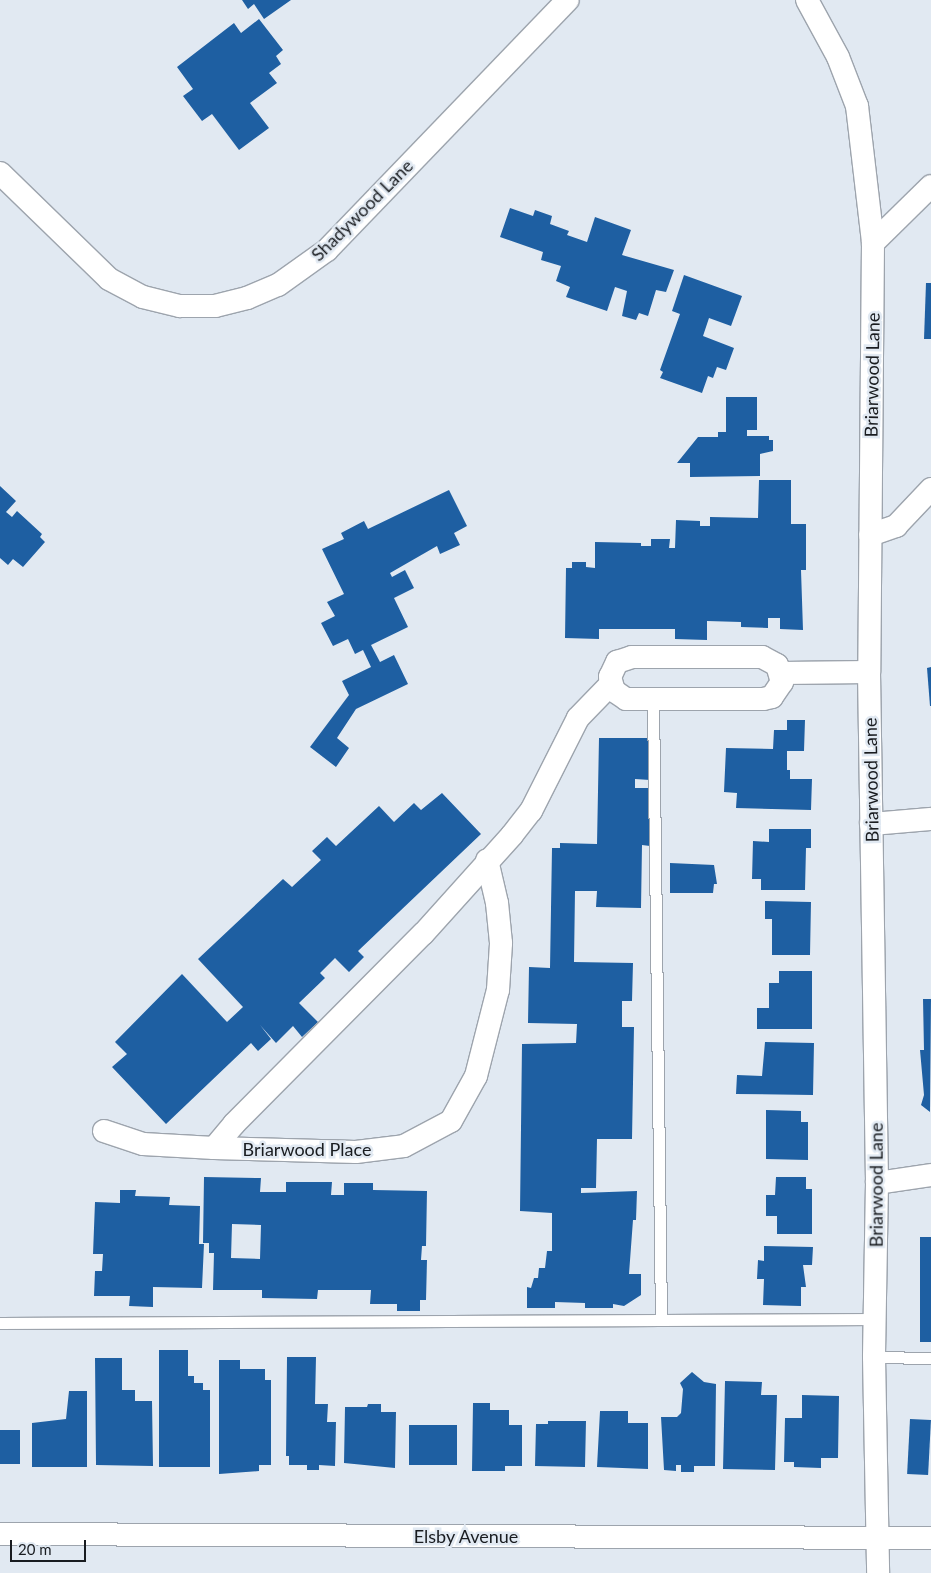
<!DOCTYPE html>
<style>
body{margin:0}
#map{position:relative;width:931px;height:1573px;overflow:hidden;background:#e1e9f2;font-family:Lato,sans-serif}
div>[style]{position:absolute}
.building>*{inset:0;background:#1e5fa2;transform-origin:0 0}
.roads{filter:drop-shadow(1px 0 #9da4ad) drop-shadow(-1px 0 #9da4ad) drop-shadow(0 1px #9da4ad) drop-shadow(0 -1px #9da4ad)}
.lane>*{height:11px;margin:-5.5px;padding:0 5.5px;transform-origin:5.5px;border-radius:5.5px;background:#fff}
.street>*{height:22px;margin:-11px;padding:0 11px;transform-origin:11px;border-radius:11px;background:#fff}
span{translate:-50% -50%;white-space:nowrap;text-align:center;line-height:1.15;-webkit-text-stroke:5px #e1e9f2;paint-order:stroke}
.street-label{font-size:18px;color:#191c20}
.scale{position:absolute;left:10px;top:1540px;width:76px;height:22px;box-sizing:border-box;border:2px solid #191c20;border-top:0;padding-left:6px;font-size:15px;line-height:18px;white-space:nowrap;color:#191c20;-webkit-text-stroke:4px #e1e9f2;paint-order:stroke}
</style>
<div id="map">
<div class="building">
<div style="clip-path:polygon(242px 0,291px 0,264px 19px,254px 4px,248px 9px)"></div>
<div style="clip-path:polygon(259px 19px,283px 50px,276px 56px,281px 64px,269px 73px,277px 83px,250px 103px,269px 128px,239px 150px,212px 114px,202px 121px,183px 96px,193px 89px,177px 67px,234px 23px,241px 33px)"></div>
<div style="clip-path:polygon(510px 208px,533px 216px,535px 210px,552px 216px,550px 224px,569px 231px,567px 235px,587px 242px,595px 217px,631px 230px,622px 255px,674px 270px,666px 292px,656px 290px,648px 316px,639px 313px,636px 320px,622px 316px,627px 291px,615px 287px,607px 311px,566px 297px,570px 287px,556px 281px,561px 266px,541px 260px,543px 252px,500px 237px)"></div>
<div style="clip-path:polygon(684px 275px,742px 296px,731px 326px,709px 318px,703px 336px,734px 348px,726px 370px,717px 367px,713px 378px,708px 376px,702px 393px,660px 378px,663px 372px,660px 370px,680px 314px,672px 311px)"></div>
<div style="clip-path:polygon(926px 283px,931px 283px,931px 339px,924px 339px)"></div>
<div style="clip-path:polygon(726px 397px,757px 397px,757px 430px,747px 430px,747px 436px,769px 436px,769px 440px,773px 440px,773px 451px,760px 454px,760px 476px,690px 477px,690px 463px,677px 463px,698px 437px,718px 437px,718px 432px,726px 432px)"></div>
<div style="clip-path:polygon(759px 480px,791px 480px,791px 524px,806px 524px,806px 570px,801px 570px,803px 630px,780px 629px,780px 618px,768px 618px,768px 628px,741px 627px,741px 622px,707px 621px,707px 640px,675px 639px,675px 629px,599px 629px,599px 639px,565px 638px,566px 568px,572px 568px,572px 562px,586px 562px,586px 567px,595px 568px,595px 542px,641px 543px,641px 546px,651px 546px,651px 539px,670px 539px,669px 548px,675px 548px,676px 520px,700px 521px,700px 526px,710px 526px,710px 517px,758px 518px)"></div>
<div style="clip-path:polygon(0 486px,16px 501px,6px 512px,12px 517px,17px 511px,42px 534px,40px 537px,45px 542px,23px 567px,13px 559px,8px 565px,0 558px)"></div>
<div style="clip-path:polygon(449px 490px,467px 526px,454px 533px,460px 545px,440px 554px,437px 546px,390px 573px,392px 577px,405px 570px,414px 588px,394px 598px,408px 627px,371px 645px,380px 662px,394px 655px,408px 684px,356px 709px,337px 738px,349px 748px,336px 767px,310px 747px,349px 695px,342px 681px,371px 667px,363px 650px,355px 654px,348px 639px,333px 646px,321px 623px,335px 616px,327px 602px,344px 594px,322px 549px,344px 539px,341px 533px,364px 521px,368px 529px)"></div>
<div style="clip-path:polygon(931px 667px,931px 706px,930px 706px,927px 668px)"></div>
<div style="clip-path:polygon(787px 720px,805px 720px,804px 751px,787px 751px,787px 770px,790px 770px,790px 779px,812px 779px,811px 810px,736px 808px,737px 793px,724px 792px,726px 748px,773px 749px,774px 730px,787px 730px)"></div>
<div style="clip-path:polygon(599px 738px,650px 738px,650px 780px,635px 779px,635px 788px,651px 788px,650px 846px,642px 845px,641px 908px,596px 907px,597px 891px,575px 891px,574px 962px,633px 963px,632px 1001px,622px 1001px,622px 1027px,634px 1027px,632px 1139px,597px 1139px,596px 1188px,581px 1188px,581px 1193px,637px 1191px,636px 1220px,633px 1220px,629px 1274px,641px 1274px,641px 1295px,624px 1306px,613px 1304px,613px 1308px,585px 1308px,585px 1303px,555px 1302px,555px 1308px,527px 1308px,527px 1287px,531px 1288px,534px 1278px,538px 1278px,539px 1268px,545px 1268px,547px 1251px,552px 1251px,552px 1213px,520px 1211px,522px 1044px,576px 1043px,577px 1024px,528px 1023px,529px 967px,550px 968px,552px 848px,560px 848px,560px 843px,597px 844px)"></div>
<div style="clip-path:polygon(442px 793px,481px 834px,358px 951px,364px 957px,349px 972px,335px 958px,320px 973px,325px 978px,299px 1003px,318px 1022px,302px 1037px,293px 1026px,276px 1043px,260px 1025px,271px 1039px,258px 1051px,251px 1043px,166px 1124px,112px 1067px,127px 1054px,115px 1042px,182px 974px,227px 1022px,243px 1007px,198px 959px,283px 879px,292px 887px,321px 860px,312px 851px,327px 837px,336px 846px,379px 806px,394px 822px,414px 803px,421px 810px)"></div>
<div style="clip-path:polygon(769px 829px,811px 829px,811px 848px,806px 848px,805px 890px,761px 890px,761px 879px,752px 879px,753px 841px,769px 842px)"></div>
<div style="clip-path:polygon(670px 863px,714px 865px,717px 884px,714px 884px,713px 893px,670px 893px)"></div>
<div style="clip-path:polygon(765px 901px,811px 902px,810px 955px,772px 955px,772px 919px,765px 919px)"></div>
<div style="clip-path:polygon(779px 971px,812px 971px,812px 1029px,757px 1029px,757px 1008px,769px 1008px,769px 983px,779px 983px)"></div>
<div style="clip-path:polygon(923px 999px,931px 999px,930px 1112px,921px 1105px,924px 1095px,920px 1050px,924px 1050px)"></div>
<div style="clip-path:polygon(765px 1042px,814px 1043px,813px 1095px,736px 1094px,737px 1075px,762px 1076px)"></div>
<div style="clip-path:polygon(766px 1110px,801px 1111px,801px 1122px,808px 1122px,808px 1160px,766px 1159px)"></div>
<div style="clip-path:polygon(evenodd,204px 1177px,261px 1178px,260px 1192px,286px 1192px,286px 1182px,332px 1182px,331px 1195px,344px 1195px,344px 1183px,373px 1183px,373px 1190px,427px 1191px,426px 1246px,422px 1246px,421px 1260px,427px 1260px,426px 1300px,420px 1300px,420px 1311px,397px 1311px,397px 1304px,370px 1304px,371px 1290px,318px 1290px,317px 1299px,262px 1298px,262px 1290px,213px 1290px,214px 1253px,209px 1253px,209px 1243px,203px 1243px,204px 1177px,232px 1224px,261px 1225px,260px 1259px,231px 1258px,232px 1224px)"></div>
<div style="clip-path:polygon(776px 1177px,806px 1177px,806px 1189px,812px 1189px,812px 1234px,777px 1234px,777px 1216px,766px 1216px,766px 1195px,775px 1195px)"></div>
<div style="clip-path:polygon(120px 1190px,136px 1190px,135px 1196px,170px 1197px,169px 1205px,200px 1206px,199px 1244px,204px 1244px,202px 1288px,153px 1287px,153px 1307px,129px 1306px,130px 1296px,94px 1296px,95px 1271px,102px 1271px,103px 1254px,93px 1254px,95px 1202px,120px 1203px)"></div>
<div style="left:920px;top:1237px;width:11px;height:105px"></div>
<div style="clip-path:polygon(764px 1246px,813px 1247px,812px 1265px,803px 1265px,806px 1287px,801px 1287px,801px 1306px,763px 1305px,764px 1279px,757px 1279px,758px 1260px,764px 1261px)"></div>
<div style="clip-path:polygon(159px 1350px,188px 1350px,188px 1376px,194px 1376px,194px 1383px,203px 1383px,203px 1390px,210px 1390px,210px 1467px,159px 1467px)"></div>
<div style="clip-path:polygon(287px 1357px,316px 1357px,315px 1404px,328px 1404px,327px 1422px,336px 1422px,335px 1466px,319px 1465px,319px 1470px,307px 1470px,307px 1465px,289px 1465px,289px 1456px,286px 1456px)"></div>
<div style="clip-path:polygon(95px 1358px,122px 1358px,122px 1390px,135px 1390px,135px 1401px,152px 1401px,153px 1466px,96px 1465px)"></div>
<div style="clip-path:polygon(219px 1360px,240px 1360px,240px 1369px,265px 1369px,265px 1380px,271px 1380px,271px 1465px,259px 1465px,259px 1471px,219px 1474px)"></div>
<div style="clip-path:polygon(692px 1372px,704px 1382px,716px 1384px,715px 1466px,694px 1466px,694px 1472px,681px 1472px,681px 1465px,676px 1465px,676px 1471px,664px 1470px,661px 1417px,677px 1417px,681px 1413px,683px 1389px,680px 1383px)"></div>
<div style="clip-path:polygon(725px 1381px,762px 1382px,761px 1395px,777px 1395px,775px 1470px,723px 1469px)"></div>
<div style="clip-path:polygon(69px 1391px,87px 1391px,87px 1467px,32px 1467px,32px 1423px,66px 1419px)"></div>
<div style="clip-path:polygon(802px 1395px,839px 1396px,838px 1458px,821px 1458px,821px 1468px,794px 1467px,794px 1462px,784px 1462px,785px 1418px,802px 1418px)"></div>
<div style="clip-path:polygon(473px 1403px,490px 1403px,490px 1410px,509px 1410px,509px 1425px,522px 1425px,522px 1466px,505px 1466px,505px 1471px,472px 1471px)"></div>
<div style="clip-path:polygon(368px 1404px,381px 1404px,381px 1412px,396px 1412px,395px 1468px,344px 1463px,345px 1407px,367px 1407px)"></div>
<div style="clip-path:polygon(600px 1411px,628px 1411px,628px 1423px,648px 1423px,648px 1469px,597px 1467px)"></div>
<div style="left:910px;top:1419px;width:21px;height:55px;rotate:3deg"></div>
<div style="clip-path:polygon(548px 1421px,586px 1421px,585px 1467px,535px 1466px,536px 1424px,548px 1424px)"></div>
<div style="left:409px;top:1425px;width:48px;height:40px"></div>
<div style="left:0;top:1430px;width:20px;height:34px"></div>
</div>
<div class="roads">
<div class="lane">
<div style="left:661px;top:1320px;width:214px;rotate:-0.3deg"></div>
<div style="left:0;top:1323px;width:661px;rotate:-0.26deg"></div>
<div style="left:661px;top:1320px;width:621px;rotate:-90.74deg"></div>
<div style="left:874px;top:1357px;width:57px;rotate:1deg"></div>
</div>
<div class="street">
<div style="left:807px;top:0;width:65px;rotate:61.5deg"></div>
<div style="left:838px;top:57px;width:53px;rotate:68.8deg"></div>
<div style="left:857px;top:106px;width:138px;rotate:83.3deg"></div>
<div style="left:873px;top:243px;width:429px;rotate:90.5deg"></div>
<div style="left:869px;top:672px;width:511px;rotate:89.1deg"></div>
<div style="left:877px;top:1183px;width:174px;rotate:91deg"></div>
<div style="left:874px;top:1357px;width:216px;rotate:88.9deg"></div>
<div style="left:0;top:173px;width:152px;rotate:44.2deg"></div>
<div style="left:109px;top:279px;width:38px;rotate:28deg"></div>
<div style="left:143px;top:297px;width:38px;rotate:14deg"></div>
<div style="left:180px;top:306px;width:35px"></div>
<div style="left:215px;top:306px;width:33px;rotate:-14deg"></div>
<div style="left:247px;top:298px;width:34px;rotate:-23deg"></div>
<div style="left:278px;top:285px;width:60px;rotate:-35.5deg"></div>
<div style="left:327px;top:250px;width:347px;rotate:-46.1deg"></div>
<div style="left:873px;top:243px;width:81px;rotate:-44.5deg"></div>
<div style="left:870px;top:535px;width:28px;rotate:-19deg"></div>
<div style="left:896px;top:526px;width:51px;rotate:-46.6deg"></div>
<div style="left:632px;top:657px;width:130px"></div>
<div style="left:762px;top:657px;width:17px;rotate:28deg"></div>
<div style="left:777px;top:665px;width:18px;rotate:74deg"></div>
<div style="left:782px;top:682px;width:18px;rotate:124deg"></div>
<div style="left:772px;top:697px;width:9px;rotate:167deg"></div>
<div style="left:763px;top:699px;width:137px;rotate:180deg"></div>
<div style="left:626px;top:699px;width:14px;rotate:-146deg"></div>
<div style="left:614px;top:691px;width:15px;rotate:-106deg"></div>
<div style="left:610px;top:677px;width:17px;rotate:-65deg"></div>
<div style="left:617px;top:662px;width:16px;rotate:-18deg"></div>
<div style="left:782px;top:673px;width:87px;rotate:-0.7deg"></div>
<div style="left:871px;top:824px;width:60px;rotate:-4.8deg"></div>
<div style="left:104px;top:1131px;width:41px;rotate:18.4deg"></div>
<div style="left:143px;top:1144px;width:71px;rotate:3.2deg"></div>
<div style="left:214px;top:1148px;width:31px;rotate:-50deg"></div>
<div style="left:234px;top:1124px;width:268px;rotate:-45.2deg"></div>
<div style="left:423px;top:934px;width:133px;rotate:-48deg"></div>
<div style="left:512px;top:835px;width:31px;rotate:-52deg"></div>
<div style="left:531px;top:811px;width:104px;rotate:-63.2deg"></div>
<div style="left:578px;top:718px;width:47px;rotate:-45.9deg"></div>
<div style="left:214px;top:1148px;width:142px;rotate:1.6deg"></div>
<div style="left:356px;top:1152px;width:48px;rotate:-7.1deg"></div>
<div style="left:404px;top:1146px;width:53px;rotate:-28deg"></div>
<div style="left:451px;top:1121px;width:51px;rotate:-60.9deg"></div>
<div style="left:476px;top:1076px;width:89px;rotate:-75.7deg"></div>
<div style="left:498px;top:990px;width:47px;rotate:-86.3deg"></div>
<div style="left:501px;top:943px;width:40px;rotate:-95.7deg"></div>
<div style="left:497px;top:903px;width:44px;rotate:-103.1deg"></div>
<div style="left:877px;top:1183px;width:55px;rotate:-8.4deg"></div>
<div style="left:0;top:1534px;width:931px;rotate:0.25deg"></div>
</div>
</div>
<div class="street-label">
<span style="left:362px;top:210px;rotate:-45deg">Shadywood Lane</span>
<span style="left:872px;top:375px;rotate:-89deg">Briarwood Lane</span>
<span style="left:871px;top:780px;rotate:-91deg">Briarwood Lane</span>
<span style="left:307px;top:1149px">Briarwood Place</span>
<span style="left:876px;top:1185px;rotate:-90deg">Briarwood Lane</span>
<span style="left:466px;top:1536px">Elsby Avenue</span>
</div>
<div class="scale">20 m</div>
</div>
